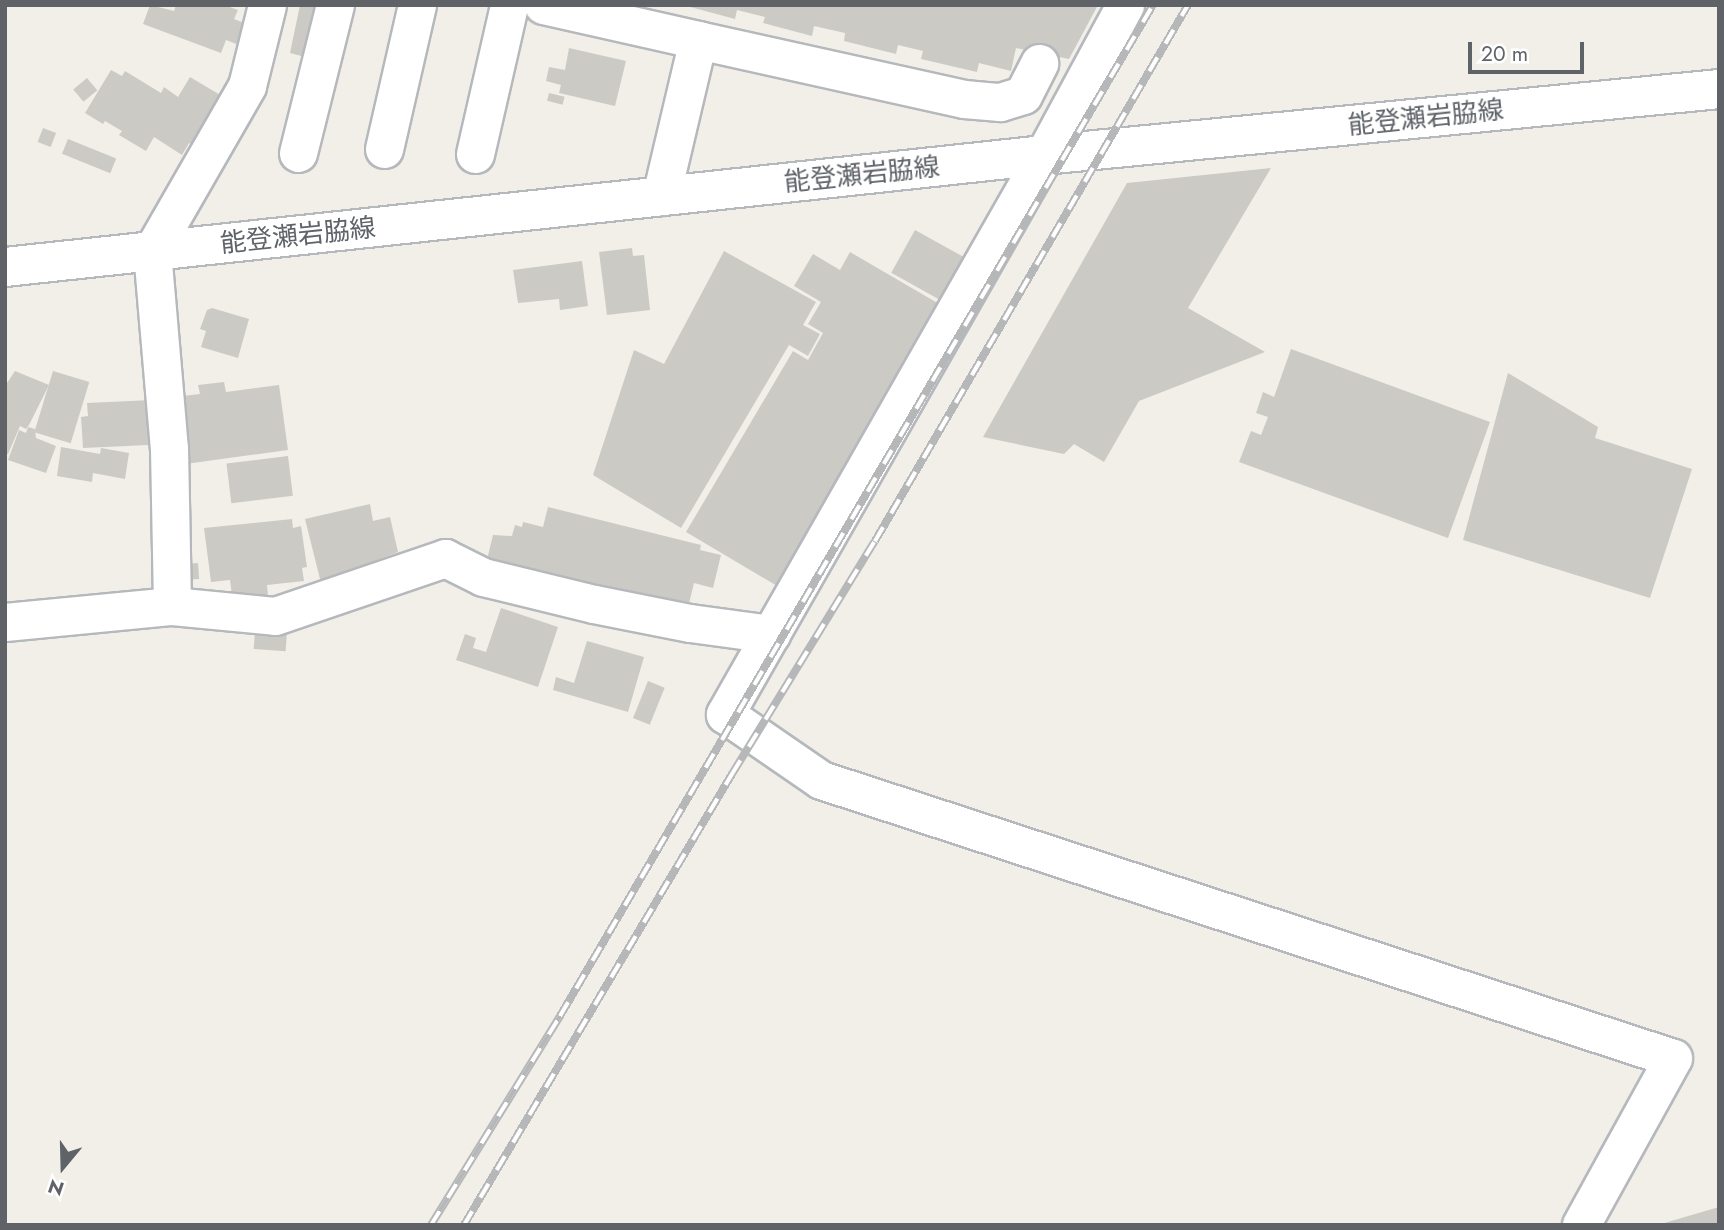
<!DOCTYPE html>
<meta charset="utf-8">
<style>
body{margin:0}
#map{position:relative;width:1724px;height:1230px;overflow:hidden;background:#f1efe8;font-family:Jost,"Noto Sans JP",sans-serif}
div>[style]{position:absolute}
.building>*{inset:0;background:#cccac5;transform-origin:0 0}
.roads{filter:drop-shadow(2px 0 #b5b8bc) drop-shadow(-2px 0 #b5b8bc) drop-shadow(0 2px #b5b8bc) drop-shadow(0 -2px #b5b8bc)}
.street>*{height:37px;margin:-18.5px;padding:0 18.5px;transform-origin:18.5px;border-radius:18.5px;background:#fff}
.secondary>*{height:38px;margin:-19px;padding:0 19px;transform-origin:19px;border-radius:19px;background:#fff}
.rail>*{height:8px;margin-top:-4px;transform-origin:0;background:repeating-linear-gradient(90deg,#fff 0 16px,#b6b7b8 0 32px);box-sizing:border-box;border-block:2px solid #b6b7b8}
span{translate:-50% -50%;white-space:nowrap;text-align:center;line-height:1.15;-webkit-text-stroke:6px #fff;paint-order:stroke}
.street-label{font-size:26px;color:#5f6368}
.frame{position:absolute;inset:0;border:7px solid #5f6368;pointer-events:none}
.north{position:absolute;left:28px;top:1132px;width:70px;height:70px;-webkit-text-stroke:5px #fff;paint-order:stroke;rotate:199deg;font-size:19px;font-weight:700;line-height:28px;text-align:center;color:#5f6368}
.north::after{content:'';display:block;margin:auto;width:24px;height:32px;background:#5f6368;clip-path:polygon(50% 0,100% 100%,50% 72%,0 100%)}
.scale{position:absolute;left:1468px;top:42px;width:116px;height:32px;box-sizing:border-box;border:4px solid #5f6368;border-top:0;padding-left:9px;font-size:21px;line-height:24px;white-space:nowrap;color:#5f6368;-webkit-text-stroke:5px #fff;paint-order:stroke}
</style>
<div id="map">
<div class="building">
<div style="clip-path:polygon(150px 5px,174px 11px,176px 5px,224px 5px,238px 10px,234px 19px,247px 24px,239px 45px,226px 40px,221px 53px,143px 24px)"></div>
<div style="clip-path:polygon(300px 5px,317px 5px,305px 57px,290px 53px)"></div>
<div style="clip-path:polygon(683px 5px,1098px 5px,1069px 59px,1016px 48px,1011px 71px,979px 63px,977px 72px,921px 59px,923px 51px,898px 45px,896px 54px,844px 41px,845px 33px,814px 26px,812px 36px,763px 23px,765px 17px,737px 10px,735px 19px)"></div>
<div style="clip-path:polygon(569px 48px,626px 61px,615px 106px,559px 93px,561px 85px,546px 81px,549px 67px,565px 70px)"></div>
<div style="clip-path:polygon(111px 70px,122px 76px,125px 71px,161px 93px,164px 87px,178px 97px,190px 77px,227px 99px,198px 148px,189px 143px,182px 155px,154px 137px,146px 151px,119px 135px,122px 131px,105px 121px,103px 124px,85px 113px)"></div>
<div style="left:87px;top:78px;width:16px;height:18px;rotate:50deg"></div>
<div style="left:549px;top:93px;width:16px;height:8px;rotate:14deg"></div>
<div style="left:43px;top:128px;width:14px;height:15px;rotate:21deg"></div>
<div style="left:68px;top:139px;width:52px;height:16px;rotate:22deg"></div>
<div style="clip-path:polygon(1271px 168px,1188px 308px,1265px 352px,1139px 401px,1104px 462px,1074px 444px,1064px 454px,983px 437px,1127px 183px)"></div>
<div style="left:915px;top:230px;width:60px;height:49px;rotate:29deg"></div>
<div style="clip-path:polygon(632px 248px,633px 256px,644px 255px,650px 310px,607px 315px,599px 252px)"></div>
<div style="clip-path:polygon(724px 251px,816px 302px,803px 325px,820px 334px,808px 356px,789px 345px,681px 528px,593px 475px,634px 350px,664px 364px)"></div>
<div style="clip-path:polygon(850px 252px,941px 305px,779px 587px,686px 532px,793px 351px,808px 360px,823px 333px,808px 324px,821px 302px,794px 286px,813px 254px,840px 270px)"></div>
<div style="clip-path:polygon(582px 261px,588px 306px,560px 310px,559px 299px,518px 303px,513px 270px)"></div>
<div style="clip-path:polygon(212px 308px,249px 319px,238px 358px,201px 347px,206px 331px,200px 329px,207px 310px)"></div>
<div style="clip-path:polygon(1291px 349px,1490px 422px,1448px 538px,1239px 462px,1251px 431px,1261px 435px,1268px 417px,1256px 413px,1263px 392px,1274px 397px)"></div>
<div style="clip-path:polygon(15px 371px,49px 385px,29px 425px,26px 429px,20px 426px,8px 454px,5px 453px,5px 386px)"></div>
<div style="left:53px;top:371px;width:38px;height:64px;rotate:17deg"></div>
<div style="clip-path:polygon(1508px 373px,1598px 427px,1595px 438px,1692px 469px,1650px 598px,1463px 540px)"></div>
<div style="clip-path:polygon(224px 382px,226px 392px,279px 385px,288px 450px,178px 465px,175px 397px,200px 394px,198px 385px)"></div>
<div style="clip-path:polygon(152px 400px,154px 442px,148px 442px,148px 445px,83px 448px,81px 417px,88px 416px,87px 403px)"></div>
<div style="clip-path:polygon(28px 427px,35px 429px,36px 438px,56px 446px,46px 473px,8px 460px,19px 430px,26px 433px)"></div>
<div style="clip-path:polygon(61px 447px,100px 454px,101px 448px,129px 453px,125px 479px,93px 473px,92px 482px,57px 476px)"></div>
<div style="left:288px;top:456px;width:40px;height:62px;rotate:83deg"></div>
<div style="clip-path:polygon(370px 504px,373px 521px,390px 517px,398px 552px,377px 560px,380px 572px,323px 591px,305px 519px)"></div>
<div style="clip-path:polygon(548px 507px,701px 545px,700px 550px,721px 555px,713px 588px,694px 583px,686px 616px,485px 568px,493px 535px,512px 536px,515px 525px,522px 527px,523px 522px,543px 527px)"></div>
<div style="clip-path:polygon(292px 519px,293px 528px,301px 526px,307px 567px,302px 568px,304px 581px,267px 585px,269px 606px,233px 603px,230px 580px,211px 582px,204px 528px)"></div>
<div style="left:198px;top:563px;width:16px;height:13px;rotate:86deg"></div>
<div style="clip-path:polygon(501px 608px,558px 627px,538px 687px,456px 660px,465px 634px,476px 638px,473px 648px,486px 652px)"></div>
<div style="left:255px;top:630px;width:32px;height:19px;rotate:4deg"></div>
<div style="clip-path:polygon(587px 641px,644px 657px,628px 712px,553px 690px,556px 677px,574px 683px)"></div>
<div style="left:648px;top:681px;width:18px;height:40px;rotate:22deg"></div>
<div style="clip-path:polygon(1719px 1207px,1719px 1225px,1661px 1225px,1661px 1224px)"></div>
</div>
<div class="roads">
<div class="street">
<div style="left:267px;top:5px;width:83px;rotate:103.9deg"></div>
<div style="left:247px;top:86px;width:190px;rotate:119.9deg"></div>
<div style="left:152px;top:251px;width:198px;rotate:85.1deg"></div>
<div style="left:169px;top:448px;width:158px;rotate:88.9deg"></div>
<div style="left:172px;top:606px;width:103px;rotate:5.5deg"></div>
<div style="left:275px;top:616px;width:180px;rotate:-18.8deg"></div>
<div style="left:445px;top:558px;width:42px;rotate:26.6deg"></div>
<div style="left:483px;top:577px;width:114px;rotate:13.7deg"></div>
<div style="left:594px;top:604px;width:98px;rotate:11.2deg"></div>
<div style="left:690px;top:623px;width:82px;rotate:7.7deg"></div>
<div style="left:543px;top:5px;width:159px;rotate:12.7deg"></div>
<div style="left:1125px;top:5px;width:170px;rotate:118.4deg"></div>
<div style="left:1044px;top:155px;width:644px;rotate:119.71deg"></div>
<div style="left:725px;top:714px;width:116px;rotate:34.5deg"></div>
<div style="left:821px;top:780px;width:896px;rotate:18.07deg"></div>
<div style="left:1673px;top:1058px;width:191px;rotate:118.9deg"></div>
<div style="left:384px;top:149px;width:148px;rotate:-77.1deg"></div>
<div style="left:298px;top:153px;width:153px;rotate:-76deg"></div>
<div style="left:475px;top:154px;width:153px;rotate:-77.1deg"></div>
<div style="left:661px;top:196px;width:160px;rotate:-76.7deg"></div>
<div style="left:698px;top:40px;width:272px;rotate:12.5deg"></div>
<div style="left:964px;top:99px;width:36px;rotate:5deg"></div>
<div style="left:1000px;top:102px;width:24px;rotate:-17deg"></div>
<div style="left:1023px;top:95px;width:36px;rotate:-63deg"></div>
<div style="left:5px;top:622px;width:168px;rotate:-5.5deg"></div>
</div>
<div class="secondary">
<div style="left:5px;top:267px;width:1045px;rotate:-6.15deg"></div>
<div style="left:1044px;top:155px;width:678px;rotate:-5.58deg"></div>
</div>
</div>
<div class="rail">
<div style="left:431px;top:1225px;width:246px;rotate:-58.3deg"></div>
<div style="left:560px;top:1016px;width:1172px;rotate:-59.61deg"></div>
<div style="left:464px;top:1225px;width:525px;rotate:-59.28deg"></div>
<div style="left:732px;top:774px;width:273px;rotate:-58.5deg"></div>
<div style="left:875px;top:541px;width:621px;rotate:-59.72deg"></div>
</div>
<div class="street-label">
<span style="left:1426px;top:118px;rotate:-6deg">能登瀬岩脇線</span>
<span style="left:862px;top:175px;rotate:-6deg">能登瀬岩脇線</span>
<span style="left:298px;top:236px;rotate:-6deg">能登瀬岩脇線</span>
</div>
<div class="frame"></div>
<div class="north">N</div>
<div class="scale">20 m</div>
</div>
